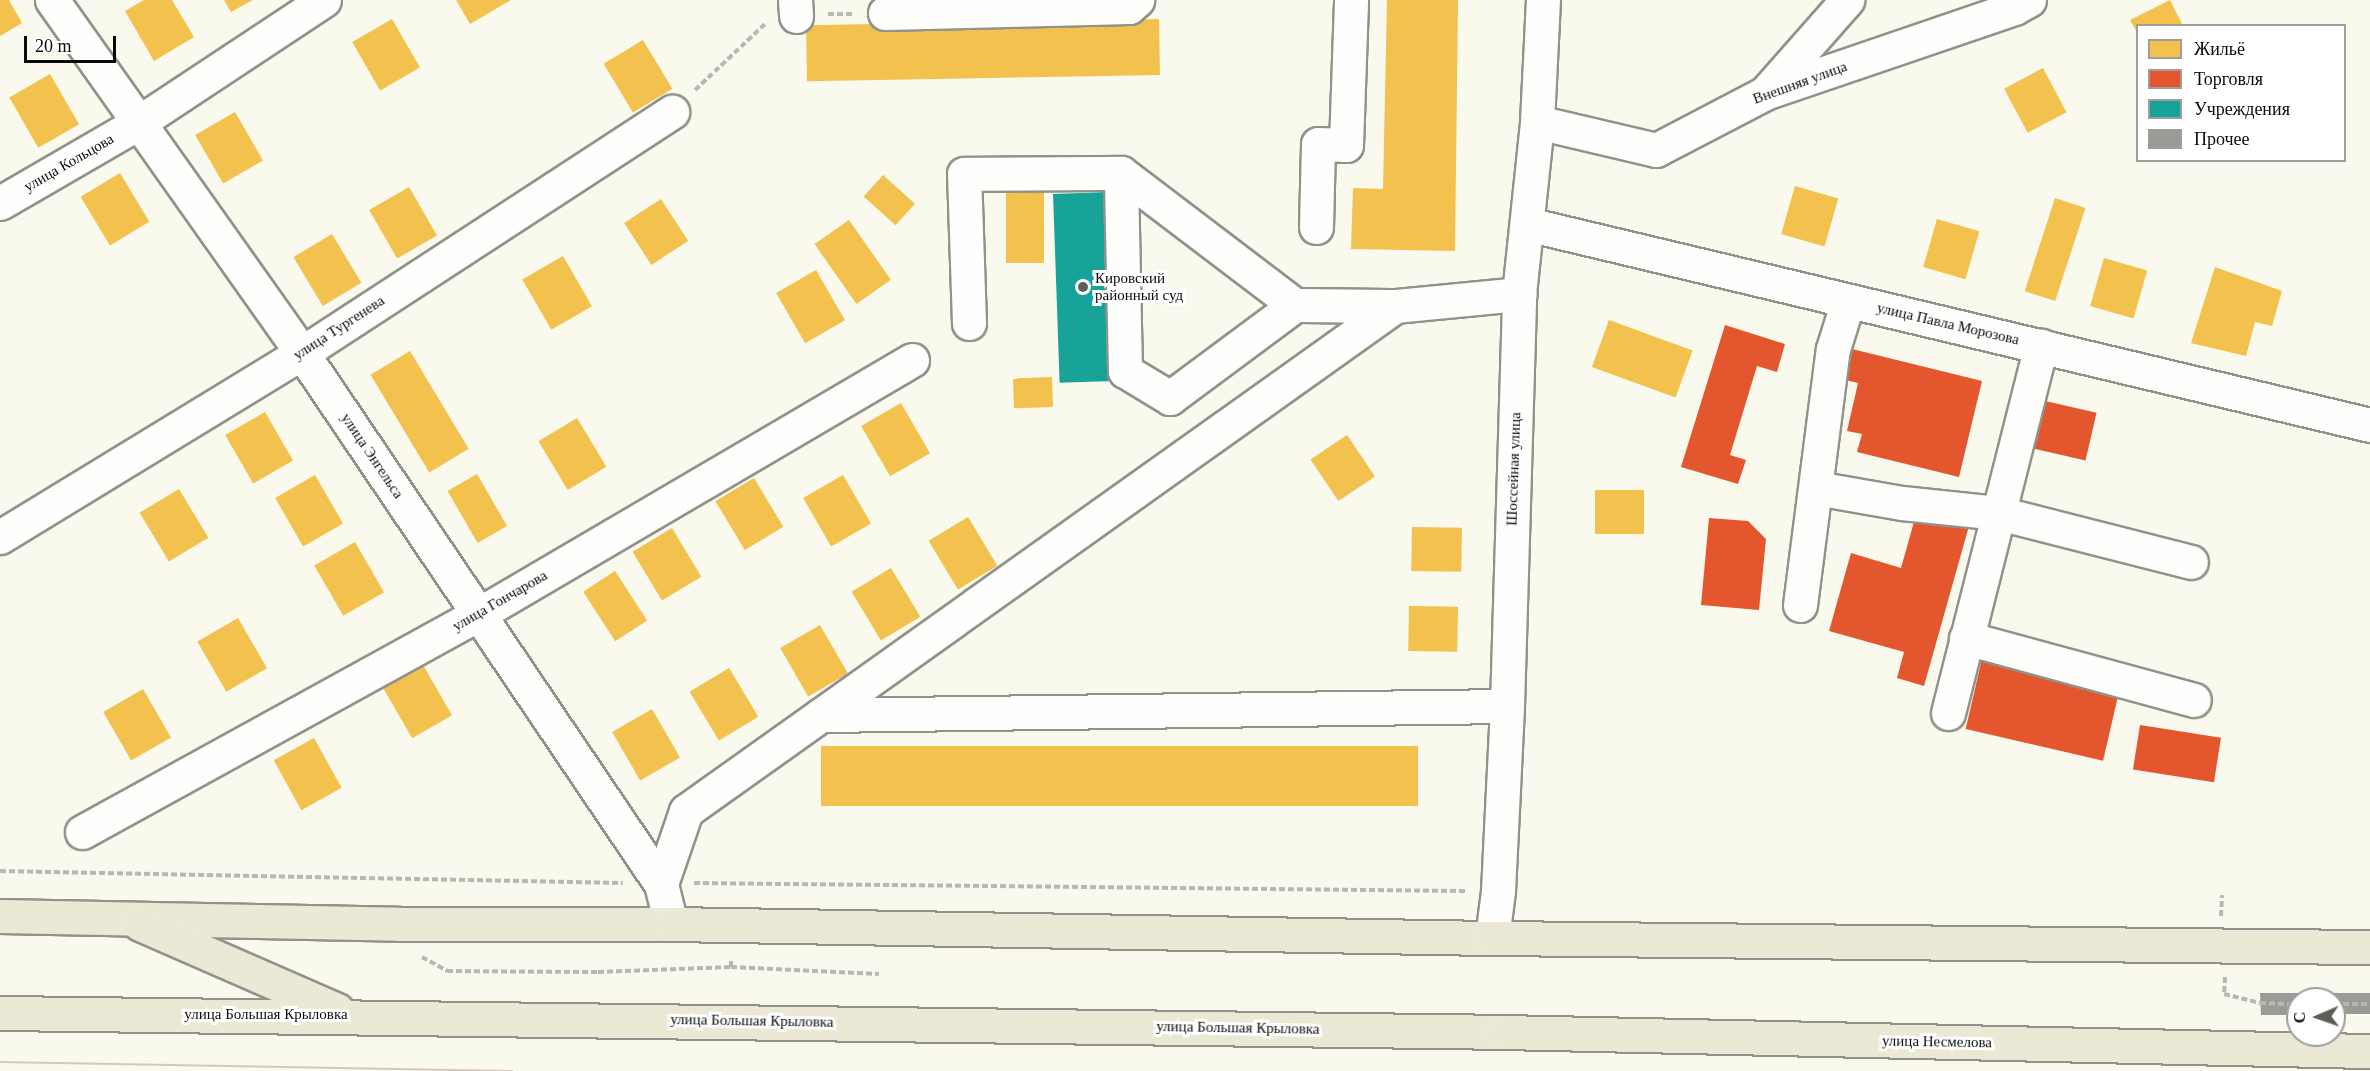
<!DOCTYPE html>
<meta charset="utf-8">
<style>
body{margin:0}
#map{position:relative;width:2370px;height:1071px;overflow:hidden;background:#f9f9ed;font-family:Georgia,serif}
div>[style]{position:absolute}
.homes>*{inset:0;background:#f2c14e;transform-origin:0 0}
.shops>*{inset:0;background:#e4572e;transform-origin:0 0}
.public>*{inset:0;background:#17a398;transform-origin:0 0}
.building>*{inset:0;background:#9c9a94}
.path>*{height:4px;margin-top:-2px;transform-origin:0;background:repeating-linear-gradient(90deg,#b7b7b5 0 6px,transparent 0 9px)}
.roads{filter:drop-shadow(2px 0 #92928c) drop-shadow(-2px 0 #92928c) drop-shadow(0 2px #92928c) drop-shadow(0 -2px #92928c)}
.minor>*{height:33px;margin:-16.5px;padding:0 16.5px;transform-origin:16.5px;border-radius:16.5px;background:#fefefc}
.major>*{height:33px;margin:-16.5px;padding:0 16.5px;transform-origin:16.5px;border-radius:16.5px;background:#ebe9d6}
.tram>*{height:1.5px;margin:-0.75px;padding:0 0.75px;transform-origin:0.75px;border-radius:0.75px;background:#d5c6c2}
.dots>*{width:16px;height:16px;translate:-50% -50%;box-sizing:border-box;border:3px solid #fff;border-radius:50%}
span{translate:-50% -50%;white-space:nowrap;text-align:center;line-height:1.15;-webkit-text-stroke:6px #fff;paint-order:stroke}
.street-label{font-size:15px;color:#0a0a0a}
.poi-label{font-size:15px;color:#0a0a0a}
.left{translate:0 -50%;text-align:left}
.legend{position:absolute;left:2136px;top:24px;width:210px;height:138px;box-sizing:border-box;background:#fff;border:2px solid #9d9d9d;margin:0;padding:8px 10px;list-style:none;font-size:18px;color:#0a0a0a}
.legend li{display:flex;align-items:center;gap:12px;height:30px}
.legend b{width:30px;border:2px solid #9d9d9d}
.north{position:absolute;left:2286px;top:987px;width:60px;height:60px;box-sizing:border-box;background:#fff;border:2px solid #9d9d9d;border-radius:50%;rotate:268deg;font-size:16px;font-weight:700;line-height:24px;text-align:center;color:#0a0a0a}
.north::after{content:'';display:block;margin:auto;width:21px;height:27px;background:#5e5e59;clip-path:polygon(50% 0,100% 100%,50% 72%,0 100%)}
.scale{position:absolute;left:24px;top:36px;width:92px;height:27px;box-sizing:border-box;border:3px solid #0a0a0a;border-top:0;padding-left:8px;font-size:18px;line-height:21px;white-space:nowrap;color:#0a0a0a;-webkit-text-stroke:4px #fff;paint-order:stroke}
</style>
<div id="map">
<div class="homes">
<div style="clip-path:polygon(0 0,9px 0,22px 23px,0 36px)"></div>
<div style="clip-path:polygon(144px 0,172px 0,194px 37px,154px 61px,125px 11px)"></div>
<div style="clip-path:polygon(224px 0,253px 0,231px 12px)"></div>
<div style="clip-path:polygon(456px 0,511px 0,470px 24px)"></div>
<div style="clip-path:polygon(1387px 0,1458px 0,1455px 251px,1351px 249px,1353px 188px,1383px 189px)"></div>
<div style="clip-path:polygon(2170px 0,2183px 26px,2138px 26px,2138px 34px,2130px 20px)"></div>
<div style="left:392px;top:19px;width:56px;height:46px;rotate:60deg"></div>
<div style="left:1159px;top:19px;width:56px;height:353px;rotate:89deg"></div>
<div style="left:643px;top:40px;width:57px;height:46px;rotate:59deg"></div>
<div style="left:2043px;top:68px;width:50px;height:44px;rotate:62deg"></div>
<div style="left:50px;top:74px;width:58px;height:47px;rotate:60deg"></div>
<div style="left:235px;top:112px;width:56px;height:46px;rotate:60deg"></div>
<div style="left:120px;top:173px;width:57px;height:46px;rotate:59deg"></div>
<div style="left:883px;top:175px;width:43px;height:29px;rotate:42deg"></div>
<div style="left:1044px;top:185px;width:78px;height:38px;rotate:90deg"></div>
<div style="left:1795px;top:186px;width:45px;height:50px;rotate:16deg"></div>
<div style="left:409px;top:187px;width:56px;height:46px;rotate:60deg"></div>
<div style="left:2055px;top:198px;width:32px;height:98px;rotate:18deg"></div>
<div style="left:661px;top:199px;width:50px;height:44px;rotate:57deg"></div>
<div style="left:1937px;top:219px;width:44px;height:50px;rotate:16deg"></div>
<div style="left:849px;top:220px;width:73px;height:42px;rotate:55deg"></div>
<div style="left:332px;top:234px;width:57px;height:45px;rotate:59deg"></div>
<div style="left:563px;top:256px;width:58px;height:47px;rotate:60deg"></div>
<div style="left:2104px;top:258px;width:45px;height:50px;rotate:16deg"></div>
<div style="clip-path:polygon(2215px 267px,2282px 291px,2272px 326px,2255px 322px,2246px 356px,2191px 343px)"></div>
<div style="left:816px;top:270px;width:58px;height:46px;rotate:60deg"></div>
<div style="left:1609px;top:320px;width:89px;height:50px;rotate:20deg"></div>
<div style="left:410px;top:351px;width:114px;height:46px;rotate:59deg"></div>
<div style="left:1052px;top:377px;width:30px;height:39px;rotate:88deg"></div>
<div style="left:901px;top:403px;width:58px;height:46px;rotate:60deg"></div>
<div style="left:265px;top:412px;width:56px;height:46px;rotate:60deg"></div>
<div style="left:577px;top:418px;width:57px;height:45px;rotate:59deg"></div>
<div style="left:1347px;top:435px;width:50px;height:44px;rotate:56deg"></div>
<div style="left:477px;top:474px;width:60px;height:34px;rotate:60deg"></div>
<div style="left:315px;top:475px;width:56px;height:46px;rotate:60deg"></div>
<div style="left:843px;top:475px;width:56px;height:46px;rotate:60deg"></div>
<div style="left:754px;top:478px;width:57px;height:45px;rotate:59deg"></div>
<div style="left:179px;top:489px;width:57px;height:46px;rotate:59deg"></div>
<div style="left:1595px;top:490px;width:49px;height:44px"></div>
<div style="left:968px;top:517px;width:57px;height:46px;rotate:59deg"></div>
<div style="left:1412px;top:527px;width:50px;height:44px;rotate:1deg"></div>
<div style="left:672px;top:528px;width:57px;height:46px;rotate:59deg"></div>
<div style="left:355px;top:542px;width:58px;height:47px;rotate:60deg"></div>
<div style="left:891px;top:568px;width:57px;height:46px;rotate:59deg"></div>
<div style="left:615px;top:571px;width:59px;height:38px;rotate:57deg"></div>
<div style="left:1409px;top:606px;width:49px;height:45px;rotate:1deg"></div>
<div style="left:238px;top:618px;width:58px;height:47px;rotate:60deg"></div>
<div style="left:820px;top:625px;width:56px;height:46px;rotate:60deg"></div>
<div style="left:423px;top:665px;width:58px;height:46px;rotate:60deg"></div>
<div style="left:729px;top:668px;width:57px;height:46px;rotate:59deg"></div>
<div style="left:143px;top:689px;width:56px;height:46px;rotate:60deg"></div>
<div style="left:652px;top:709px;width:56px;height:46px;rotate:60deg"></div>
<div style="left:314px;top:738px;width:57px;height:46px;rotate:61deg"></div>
<div style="left:1418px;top:746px;width:60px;height:597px;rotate:90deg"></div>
</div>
<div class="shops">
<div style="clip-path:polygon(1725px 325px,1785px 344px,1777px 372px,1757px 366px,1730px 455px,1746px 460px,1738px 484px,1681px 467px)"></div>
<div style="clip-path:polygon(1844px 347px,1982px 381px,1959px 477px,1857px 452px,1862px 434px,1847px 431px,1858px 383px,1837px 378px)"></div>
<div style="left:2041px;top:400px;width:57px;height:49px;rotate:13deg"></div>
<div style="clip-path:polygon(1917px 511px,1969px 526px,1924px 686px,1897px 678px,1904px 652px,1829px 631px,1851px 553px,1901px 568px)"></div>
<div style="clip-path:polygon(1709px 518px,1748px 521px,1766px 539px,1759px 610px,1701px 605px)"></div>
<div style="left:1983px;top:654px;width:141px;height:77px;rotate:13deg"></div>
<div style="left:2140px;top:725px;width:82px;height:45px;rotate:9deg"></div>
</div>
<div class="public">
<div style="left:1107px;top:192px;width:189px;height:54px;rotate:88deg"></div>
</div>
<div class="building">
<div style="clip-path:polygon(2260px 993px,2370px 993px,2370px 1014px,2334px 1014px,2334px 999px,2298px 999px,2298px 1015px,2261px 1015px)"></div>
</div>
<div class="path">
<div style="left:828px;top:14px;width:26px"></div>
<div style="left:695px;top:90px;width:98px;rotate:-43.3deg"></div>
<div style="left:0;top:871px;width:623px;rotate:1.1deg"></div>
<div style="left:694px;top:883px;width:772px;rotate:0.59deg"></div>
<div style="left:2221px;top:916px;width:21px;rotate:-87deg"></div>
<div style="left:422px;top:957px;width:29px;rotate:29deg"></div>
<div style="left:447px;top:971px;width:151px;rotate:0.4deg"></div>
<div style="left:598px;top:972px;width:133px;rotate:-2.2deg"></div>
<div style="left:731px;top:967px;width:9px;rotate:-90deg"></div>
<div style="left:731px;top:967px;width:148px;rotate:2.7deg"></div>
<div style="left:2225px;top:977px;width:17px;rotate:93deg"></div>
<div style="left:2224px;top:994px;width:37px;rotate:14deg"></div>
<div style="left:2260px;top:1003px;width:38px;rotate:2deg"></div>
<div style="left:2334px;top:1004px;width:36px"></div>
</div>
<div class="roads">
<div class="minor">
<div style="left:52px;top:0;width:433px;rotate:54.7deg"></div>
<div style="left:302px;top:353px;width:641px;rotate:55.94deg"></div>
<div style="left:661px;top:884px;width:41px;rotate:76deg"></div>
<div style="left:795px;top:0;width:16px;rotate:86deg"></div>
<div style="left:885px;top:13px;width:244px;rotate:-1.4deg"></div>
<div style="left:1129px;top:7px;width:11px;rotate:-41deg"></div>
<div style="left:1766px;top:92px;width:123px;rotate:-48.6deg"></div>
<div style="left:1537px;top:122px;width:122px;rotate:13.2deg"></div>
<div style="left:1656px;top:150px;width:123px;rotate:-27.6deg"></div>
<div style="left:1765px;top:93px;width:263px;rotate:-18.8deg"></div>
<div style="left:2014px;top:8px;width:17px;rotate:-28deg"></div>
<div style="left:0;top:203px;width:160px;rotate:-30.1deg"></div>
<div style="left:138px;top:123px;width:223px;rotate:-33.5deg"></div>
<div style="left:1527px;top:224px;width:867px;rotate:13.41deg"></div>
<div style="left:1316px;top:227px;width:83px;rotate:-88.6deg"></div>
<div style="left:1318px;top:144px;width:28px;rotate:2deg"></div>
<div style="left:1346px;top:145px;width:145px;rotate:-88deg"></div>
<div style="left:1295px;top:305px;width:100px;rotate:0.6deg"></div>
<div style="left:969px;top:323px;width:149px;rotate:-91.9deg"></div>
<div style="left:964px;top:174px;width:157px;rotate:-0.4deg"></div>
<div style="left:1121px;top:173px;width:218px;rotate:37.2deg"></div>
<div style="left:1295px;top:305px;width:156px;rotate:143.4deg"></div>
<div style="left:1170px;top:398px;width:52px;rotate:-149deg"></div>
<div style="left:1125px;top:371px;width:198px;rotate:-91.2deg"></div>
<div style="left:1816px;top:488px;width:87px;rotate:9.9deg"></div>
<div style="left:1902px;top:503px;width:98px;rotate:5.9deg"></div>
<div style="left:1999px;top:513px;width:198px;rotate:14.3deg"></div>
<div style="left:0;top:537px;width:354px;rotate:-31.4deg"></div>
<div style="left:302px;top:353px;width:442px;rotate:-33.1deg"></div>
<div style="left:1800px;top:605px;width:258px;rotate:-82.7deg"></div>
<div style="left:1833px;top:349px;width:50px;rotate:-72.6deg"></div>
<div style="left:1966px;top:638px;width:236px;rotate:15.2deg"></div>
<div style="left:1948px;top:713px;width:379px;rotate:-75.8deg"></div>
<div style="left:821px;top:715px;width:686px;rotate:-0.75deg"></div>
<div style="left:82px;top:832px;width:453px;rotate:-28.8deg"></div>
<div style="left:479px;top:614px;width:502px;rotate:-30.4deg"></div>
<div style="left:661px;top:884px;width:77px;rotate:-71.1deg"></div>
<div style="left:686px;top:811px;width:870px;rotate:-35.46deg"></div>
<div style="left:1395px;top:306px;width:125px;rotate:-5.5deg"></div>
<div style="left:1492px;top:938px;width:47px;rotate:-82.7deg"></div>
<div style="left:1498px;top:891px;width:185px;rotate:-87.2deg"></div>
<div style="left:1507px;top:706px;width:412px;rotate:-88.3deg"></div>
<div style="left:1519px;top:294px;width:173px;rotate:-84deg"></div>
<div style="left:1537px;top:122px;width:122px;rotate:-87.2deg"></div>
</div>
<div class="major">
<div style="left:0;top:916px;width:399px;rotate:1.1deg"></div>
<div style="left:399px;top:924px;width:272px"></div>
<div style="left:671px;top:924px;width:821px;rotate:0.98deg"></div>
<div style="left:1492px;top:938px;width:878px;rotate:0.59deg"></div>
<div style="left:140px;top:924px;width:215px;rotate:23.6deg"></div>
<div style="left:0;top:1013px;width:1503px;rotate:0.72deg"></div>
<div style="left:1503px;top:1032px;width:867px;rotate:1.26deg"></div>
</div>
</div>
<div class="tram">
<div style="left:0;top:1062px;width:512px;rotate:1.01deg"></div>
</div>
<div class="dots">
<div style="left:1083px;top:287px;background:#5e5e59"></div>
</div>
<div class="street-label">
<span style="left:1800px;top:83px;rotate:-20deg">Внешняя улица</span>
<span style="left:69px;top:163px;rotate:-30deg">улица Кольцова</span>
<span style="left:1948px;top:324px;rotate:13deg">улица Павла Морозова</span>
<span style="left:339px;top:328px;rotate:-33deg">улица Тургенева</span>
<span style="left:372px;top:456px;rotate:56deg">улица Энгельса</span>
<span style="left:1514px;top:469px;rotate:-88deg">Шоссейная улица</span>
<span style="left:500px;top:601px;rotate:-30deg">улица Гончарова</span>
<span style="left:266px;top:1015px">улица Большая Крыловка</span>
<span style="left:752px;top:1021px;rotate:1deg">улица Большая Крыловка</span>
<span style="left:1238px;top:1028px;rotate:1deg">улица Большая Крыловка</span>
<span style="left:1937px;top:1042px;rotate:1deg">улица Несмелова</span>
</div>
<div class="poi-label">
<span class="left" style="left:1095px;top:287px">Кировский<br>районный суд</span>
</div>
<ul class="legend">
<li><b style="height:16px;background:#f2c14e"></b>Жильё</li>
<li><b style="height:16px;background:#e4572e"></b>Торговля</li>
<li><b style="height:16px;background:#17a398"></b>Учреждения</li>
<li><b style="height:16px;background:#9c9a94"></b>Прочее</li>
</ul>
<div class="north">С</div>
<div class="scale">20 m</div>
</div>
